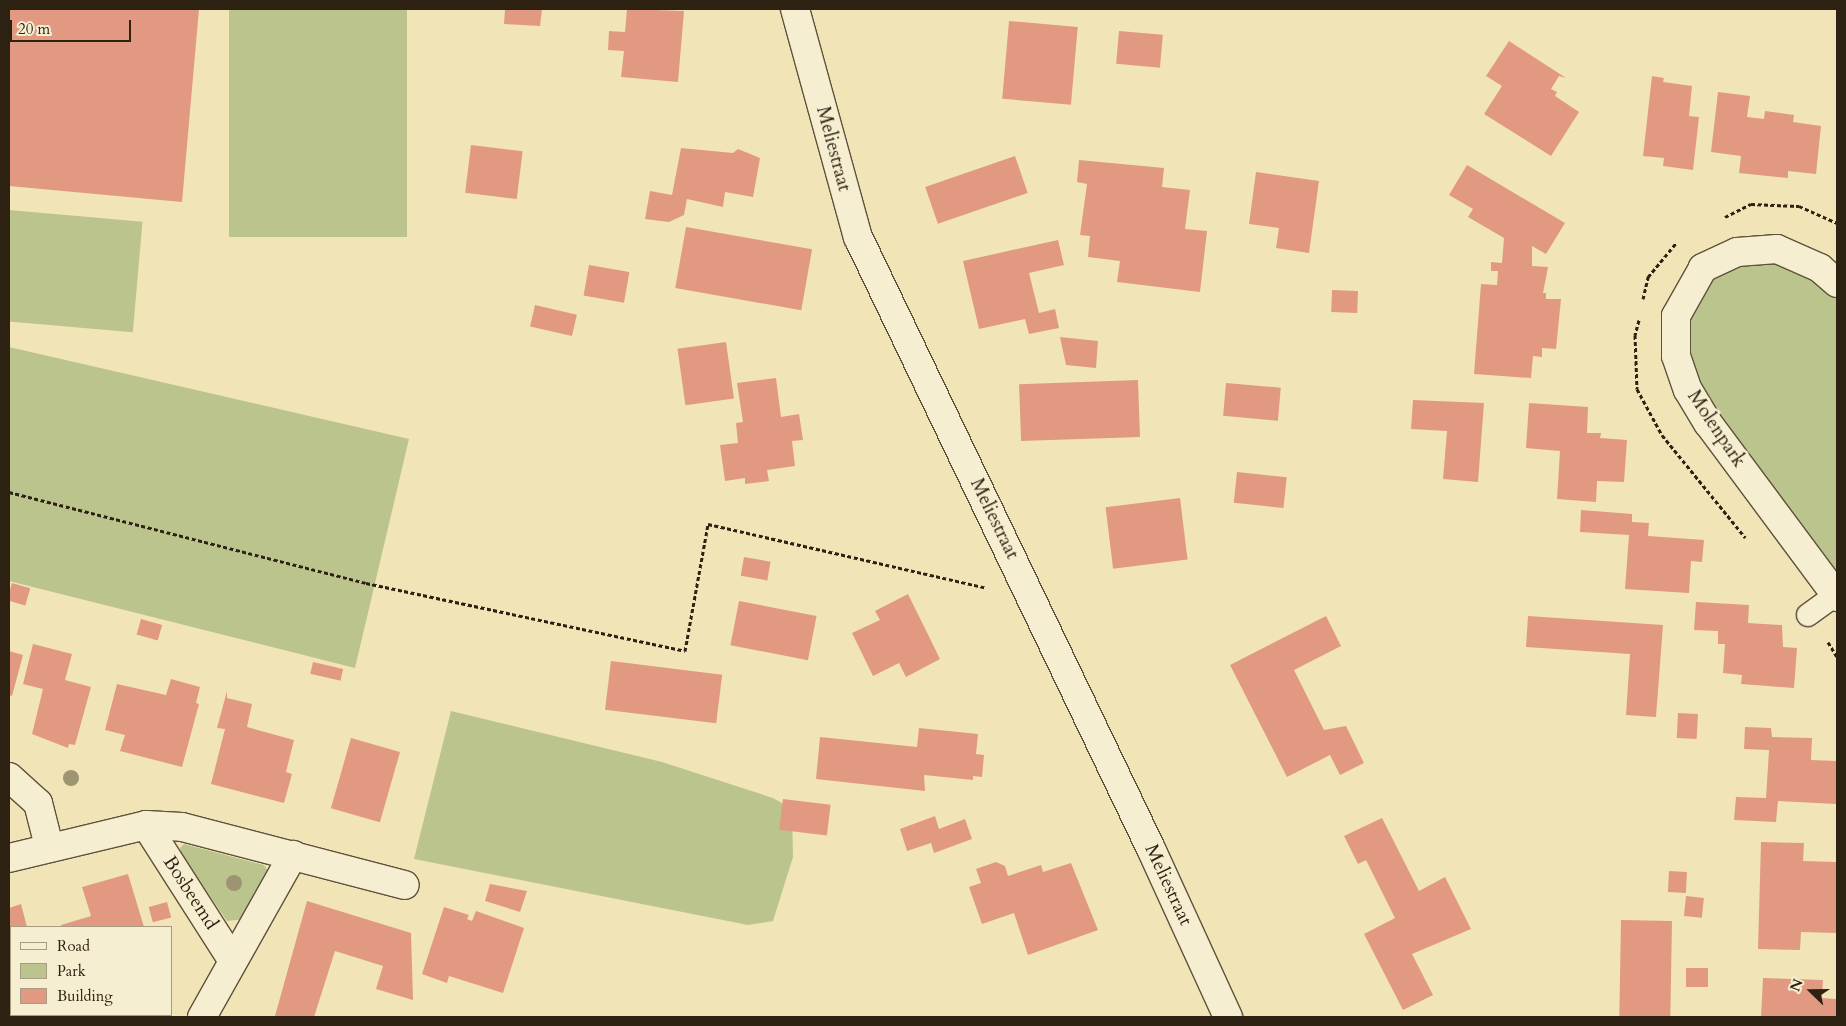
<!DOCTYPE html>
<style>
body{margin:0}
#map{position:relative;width:1846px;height:1026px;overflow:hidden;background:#f1e5b7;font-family:Cardo,serif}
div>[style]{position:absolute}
.green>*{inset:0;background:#bcc48d;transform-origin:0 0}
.building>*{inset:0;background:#e19a81;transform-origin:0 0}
.path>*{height:3px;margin-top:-1.5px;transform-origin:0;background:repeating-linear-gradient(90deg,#2d2112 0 4px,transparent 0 6.5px)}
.roads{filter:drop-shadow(1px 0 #5e523b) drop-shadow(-1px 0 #5e523b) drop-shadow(0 1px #5e523b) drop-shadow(0 -1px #5e523b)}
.lane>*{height:22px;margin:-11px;padding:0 11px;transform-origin:11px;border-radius:11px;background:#f6eed0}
.street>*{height:28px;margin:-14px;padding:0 14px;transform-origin:14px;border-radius:14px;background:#f6eed0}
.secondary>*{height:28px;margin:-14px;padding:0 14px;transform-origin:14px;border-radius:14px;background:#f6eed0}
.trees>*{width:16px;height:16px;margin:-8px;border-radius:50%;background:#9d9471}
span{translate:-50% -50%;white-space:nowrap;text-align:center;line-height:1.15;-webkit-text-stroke:5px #f6eed0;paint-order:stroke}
.street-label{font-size:19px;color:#2d2112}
.frame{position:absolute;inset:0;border:10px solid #2d2112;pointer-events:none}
.legend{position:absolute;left:10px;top:926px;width:162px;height:90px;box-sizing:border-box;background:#f6eed0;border:1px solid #a69c84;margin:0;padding:6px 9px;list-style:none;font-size:15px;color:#2d2112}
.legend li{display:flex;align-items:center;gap:10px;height:25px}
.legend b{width:25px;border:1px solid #a69c84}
.north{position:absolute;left:1786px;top:966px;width:50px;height:50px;-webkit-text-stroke:4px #f6eed0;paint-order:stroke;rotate:292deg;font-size:14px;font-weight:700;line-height:20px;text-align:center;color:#2d2112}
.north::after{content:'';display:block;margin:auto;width:18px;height:22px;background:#2d2112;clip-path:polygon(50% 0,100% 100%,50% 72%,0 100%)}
.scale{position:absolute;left:10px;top:20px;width:121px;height:22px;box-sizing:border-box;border:2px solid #2d2112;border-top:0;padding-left:6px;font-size:15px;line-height:18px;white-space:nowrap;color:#2d2112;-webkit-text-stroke:4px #f6eed0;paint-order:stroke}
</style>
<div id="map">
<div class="green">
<div style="left:229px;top:9px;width:178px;height:228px"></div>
<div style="left:9px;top:210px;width:134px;height:111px;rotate:5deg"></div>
<div style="clip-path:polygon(1777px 249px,1837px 283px,1837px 597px,1676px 356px,1703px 268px)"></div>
<div style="clip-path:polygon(9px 347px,409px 439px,355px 668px,9px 581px)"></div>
<div style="clip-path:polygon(451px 711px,662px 762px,773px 798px,792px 809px,793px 857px,773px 921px,748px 925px,414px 859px)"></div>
<div style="clip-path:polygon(184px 844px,264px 865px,268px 871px,245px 919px,227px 921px,183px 857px,180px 848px)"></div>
</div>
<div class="building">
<div style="clip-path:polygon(9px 9px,199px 9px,182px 202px,9px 186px)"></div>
<div style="clip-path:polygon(505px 9px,542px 9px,540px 26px,504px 24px)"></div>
<div style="clip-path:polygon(627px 9px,684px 11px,678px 82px,621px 77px,624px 51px,608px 50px,609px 31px,625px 32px)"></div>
<div style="left:1009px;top:21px;width:69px;height:78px;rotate:5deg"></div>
<div style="left:1119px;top:31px;width:44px;height:33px;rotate:5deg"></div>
<div style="clip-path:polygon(1509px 41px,1566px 78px,1559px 76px,1551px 89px,1557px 92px,1555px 96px,1579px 112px,1551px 156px,1484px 114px,1502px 86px,1486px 76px)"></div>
<div style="clip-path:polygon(1652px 76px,1664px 78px,1663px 82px,1692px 86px,1689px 116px,1699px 117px,1693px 170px,1663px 166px,1664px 158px,1643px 156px)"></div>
<div style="clip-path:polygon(1718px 92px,1750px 96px,1747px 117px,1764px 119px,1765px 111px,1794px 115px,1793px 122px,1821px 126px,1816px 174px,1788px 171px,1788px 178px,1739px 173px,1741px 156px,1711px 152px)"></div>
<div style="left:471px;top:145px;width:52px;height:48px;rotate:7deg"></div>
<div style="clip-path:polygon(681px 148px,733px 153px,738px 149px,760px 158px,753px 197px,725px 192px,723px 207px,687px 199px,684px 215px,669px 222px,645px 219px,650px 191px,672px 195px)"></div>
<div style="left:1015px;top:156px;width:39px;height:95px;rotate:71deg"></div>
<div style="clip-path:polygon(1079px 160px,1164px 168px,1162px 187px,1190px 190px,1185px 229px,1207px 231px,1200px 292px,1117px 282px,1120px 261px,1088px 257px,1090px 236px,1080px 235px,1087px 184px,1077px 182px)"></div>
<div style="clip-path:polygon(1467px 165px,1565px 223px,1546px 254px,1532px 246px,1532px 266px,1548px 267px,1543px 293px,1546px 293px,1546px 299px,1561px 299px,1556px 349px,1542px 348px,1542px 357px,1533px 356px,1531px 378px,1474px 374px,1481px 284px,1497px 285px,1498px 271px,1491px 271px,1491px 262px,1502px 263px,1504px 238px,1468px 217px,1473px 209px,1449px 195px)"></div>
<div style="clip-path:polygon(1256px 172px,1319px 181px,1309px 253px,1276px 248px,1279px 228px,1249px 224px)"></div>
<div style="left:686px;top:227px;width:128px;height:62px;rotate:10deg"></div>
<div style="clip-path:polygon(1058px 240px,1064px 265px,1029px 273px,1039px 313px,1055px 309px,1059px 328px,1029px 334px,1025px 319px,979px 329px,963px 261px)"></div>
<div style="left:589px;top:265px;width:41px;height:31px;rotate:10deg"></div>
<div style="left:1332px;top:290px;width:26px;height:22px;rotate:2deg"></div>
<div style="left:535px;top:305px;width:43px;height:22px;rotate:13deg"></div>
<div style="clip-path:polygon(1060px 337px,1098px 341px,1096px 368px,1066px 365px)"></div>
<div style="left:726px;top:342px;width:57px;height:49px;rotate:82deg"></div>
<div style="clip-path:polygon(776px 378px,781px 417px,799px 414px,803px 440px,792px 441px,795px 466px,767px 470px,769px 481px,745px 484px,745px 478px,725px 481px,720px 445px,738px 443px,736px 423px,743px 422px,737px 383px)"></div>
<div style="left:1138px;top:380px;width:57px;height:119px;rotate:88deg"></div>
<div style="left:1226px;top:383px;width:55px;height:33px;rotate:5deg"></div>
<div style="clip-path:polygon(1413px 400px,1484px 403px,1478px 482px,1443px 479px,1447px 431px,1411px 429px)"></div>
<div style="clip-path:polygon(1529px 403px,1588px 407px,1587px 433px,1601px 433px,1600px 438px,1627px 440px,1624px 482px,1597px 481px,1596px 502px,1557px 499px,1560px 451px,1526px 448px)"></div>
<div style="left:1237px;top:472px;width:50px;height:31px;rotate:6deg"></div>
<div style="left:1180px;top:498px;width:62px;height:75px;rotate:83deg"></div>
<div style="clip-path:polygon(1581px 510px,1632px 514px,1632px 522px,1649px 523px,1648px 536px,1704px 540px,1702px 562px,1691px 561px,1689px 593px,1625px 589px,1629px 535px,1580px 532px)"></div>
<div style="left:744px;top:557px;width:27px;height:19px;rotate:10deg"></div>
<div style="left:12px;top:583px;width:19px;height:18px;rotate:16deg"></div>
<div style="clip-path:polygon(908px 594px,940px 659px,906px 677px,899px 663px,873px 676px,852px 633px,880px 620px,875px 611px)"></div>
<div style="left:739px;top:601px;width:79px;height:45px;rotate:11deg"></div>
<div style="clip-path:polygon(1696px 602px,1749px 605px,1748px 623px,1782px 625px,1783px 647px,1797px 648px,1794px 688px,1741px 684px,1742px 675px,1723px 673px,1725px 644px,1718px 644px,1718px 631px,1694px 630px)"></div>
<div style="clip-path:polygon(1326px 616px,1341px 646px,1294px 670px,1324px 730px,1346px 726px,1364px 763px,1340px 775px,1330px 755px,1287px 777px,1230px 665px)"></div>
<div style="clip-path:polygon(1528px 616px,1663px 625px,1656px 717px,1626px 715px,1630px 654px,1526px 647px)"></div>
<div style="left:141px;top:619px;width:22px;height:16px;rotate:16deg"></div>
<div style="clip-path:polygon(33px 644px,72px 654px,65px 680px,91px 687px,75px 745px,69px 744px,68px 748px,32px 734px,43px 689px,23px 684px)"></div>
<div style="clip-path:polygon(9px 651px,23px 655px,12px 696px,9px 695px)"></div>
<div style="left:611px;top:661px;width:112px;height:49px;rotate:7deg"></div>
<div style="left:313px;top:662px;width:31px;height:12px;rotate:13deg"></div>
<div style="clip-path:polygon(171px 679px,200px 687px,196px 703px,199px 704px,182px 767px,120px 751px,125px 735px,105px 730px,117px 684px,166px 695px)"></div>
<div style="clip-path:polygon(227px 691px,227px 698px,252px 704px,247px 727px,294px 740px,286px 772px,292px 774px,284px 803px,211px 784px,225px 729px,217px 728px)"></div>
<div style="left:1678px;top:713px;width:20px;height:25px;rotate:3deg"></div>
<div style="clip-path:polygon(1745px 727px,1771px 728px,1772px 737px,1812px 738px,1811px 760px,1837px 761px,1836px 804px,1778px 801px,1776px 822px,1734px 820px,1736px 797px,1766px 798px,1769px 750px,1744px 749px)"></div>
<div style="clip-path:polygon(919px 728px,978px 734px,976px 754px,984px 755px,982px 777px,973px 776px,973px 780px,924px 775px,925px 791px,816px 779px,820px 737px,917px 747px)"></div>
<div style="left:351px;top:738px;width:51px;height:73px;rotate:16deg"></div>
<div style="left:783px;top:799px;width:48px;height:31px;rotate:7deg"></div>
<div style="clip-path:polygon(935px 816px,939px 829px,965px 819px,972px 839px,934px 853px,931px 843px,907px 851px,900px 829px)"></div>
<div style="clip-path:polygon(1382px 818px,1419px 891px,1445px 877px,1471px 929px,1412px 954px,1433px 995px,1403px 1010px,1364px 934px,1395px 918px,1366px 860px,1358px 864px,1344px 836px)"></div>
<div style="clip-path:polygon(1761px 842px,1804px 843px,1803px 861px,1837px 862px,1837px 933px,1801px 932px,1800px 950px,1758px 949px)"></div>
<div style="clip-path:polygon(996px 862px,1005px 866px,1008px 876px,1041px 865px,1043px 872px,1071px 863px,1098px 930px,1028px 955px,1014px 913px,982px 924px,969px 887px,981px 883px,976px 869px)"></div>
<div style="left:1669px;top:871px;width:18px;height:21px;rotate:3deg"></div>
<div style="clip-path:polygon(128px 874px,144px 927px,62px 927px,61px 925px,91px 916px,82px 887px)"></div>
<div style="clip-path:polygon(490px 884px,527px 891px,520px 912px,485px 901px)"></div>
<div style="left:1686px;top:896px;width:18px;height:20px;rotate:6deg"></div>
<div style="clip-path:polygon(307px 901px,411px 933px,413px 1000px,376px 989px,383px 966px,335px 951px,314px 1017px,275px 1016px)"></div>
<div style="left:167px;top:902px;width:16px;height:19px;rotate:75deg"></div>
<div style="clip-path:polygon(21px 904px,27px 927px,11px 927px,9px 966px,9px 908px)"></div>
<div style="clip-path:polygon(444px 907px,469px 915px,467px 919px,472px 921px,476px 911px,524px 928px,503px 993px,449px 976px,447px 983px,422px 974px)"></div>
<div style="left:1621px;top:920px;width:51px;height:97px;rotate:1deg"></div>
<div style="left:1686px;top:968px;width:22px;height:19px"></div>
<div style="clip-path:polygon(1763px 978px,1823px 980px,1822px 998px,1837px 999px,1837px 1017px,1761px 1017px)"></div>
<div style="clip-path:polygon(93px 1015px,122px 1015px,130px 1016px,93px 1017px)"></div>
</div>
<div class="path">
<div style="left:1725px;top:217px;width:29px;rotate:-27deg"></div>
<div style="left:1751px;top:204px;width:48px;rotate:2.4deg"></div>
<div style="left:1799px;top:206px;width:42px;rotate:24.1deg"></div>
<div style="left:1643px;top:299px;width:23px;rotate:-77deg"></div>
<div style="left:1648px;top:277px;width:45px;rotate:-50.4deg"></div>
<div style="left:1639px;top:320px;width:16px;rotate:105deg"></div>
<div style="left:1635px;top:335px;width:54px;rotate:87.9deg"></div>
<div style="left:1637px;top:389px;width:52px;rotate:61.5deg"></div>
<div style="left:1662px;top:435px;width:132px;rotate:50.9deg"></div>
<div style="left:9px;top:492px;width:368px;rotate:14.3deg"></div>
<div style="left:366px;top:583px;width:326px;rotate:12deg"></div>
<div style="left:685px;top:651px;width:129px;rotate:-79.7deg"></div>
<div style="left:708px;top:524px;width:286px;rotate:12.9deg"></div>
<div style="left:1828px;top:642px;width:17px;rotate:59deg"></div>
</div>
<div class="roads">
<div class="lane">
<div style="left:1808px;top:615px;width:34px;rotate:-36deg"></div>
</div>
<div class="street">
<div style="left:1837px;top:283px;width:23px;rotate:-139deg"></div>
<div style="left:1820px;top:268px;width:47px;rotate:-156.2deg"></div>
<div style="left:1777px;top:249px;width:40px;rotate:175.7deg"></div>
<div style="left:1737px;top:252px;width:38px;rotate:155deg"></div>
<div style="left:1703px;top:268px;width:55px;rotate:119.4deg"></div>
<div style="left:1676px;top:316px;width:40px;rotate:90deg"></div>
<div style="left:1676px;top:356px;width:36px;rotate:71deg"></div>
<div style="left:1688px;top:390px;width:39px;rotate:59deg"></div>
<div style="left:1708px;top:423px;width:217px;rotate:53.4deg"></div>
<div style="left:9px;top:777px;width:39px;rotate:42deg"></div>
<div style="left:38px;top:803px;width:44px;rotate:75.7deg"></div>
<div style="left:146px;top:825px;width:36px;rotate:3deg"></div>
<div style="left:182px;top:827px;width:230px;rotate:14.6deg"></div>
<div style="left:9px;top:858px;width:141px;rotate:-13.5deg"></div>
<div style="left:146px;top:825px;width:161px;rotate:57.4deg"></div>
<div style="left:202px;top:1017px;width:186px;rotate:-60.7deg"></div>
</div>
<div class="secondary">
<div style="left:795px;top:9px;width:237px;rotate:74.6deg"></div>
<div style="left:858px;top:237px;width:681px;rotate:64.41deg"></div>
<div style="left:1152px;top:851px;width:183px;rotate:65.4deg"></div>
</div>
</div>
<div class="trees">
<div style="left:71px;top:778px"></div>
<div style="left:234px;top:883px"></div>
</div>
<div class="street-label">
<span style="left:833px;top:149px;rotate:75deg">Meliestraat</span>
<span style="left:1716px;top:429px;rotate:56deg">Molenpark</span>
<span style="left:994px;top:519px;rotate:64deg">Meliestraat</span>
<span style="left:1168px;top:885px;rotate:65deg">Meliestraat</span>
<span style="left:190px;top:893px;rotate:57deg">Bosbeemd</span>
</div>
<div class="frame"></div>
<ul class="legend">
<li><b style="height:6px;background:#f6eed0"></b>Road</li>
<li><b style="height:14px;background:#bcc48d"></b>Park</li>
<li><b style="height:14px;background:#e19a81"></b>Building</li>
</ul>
<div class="north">N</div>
<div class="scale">20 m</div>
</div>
